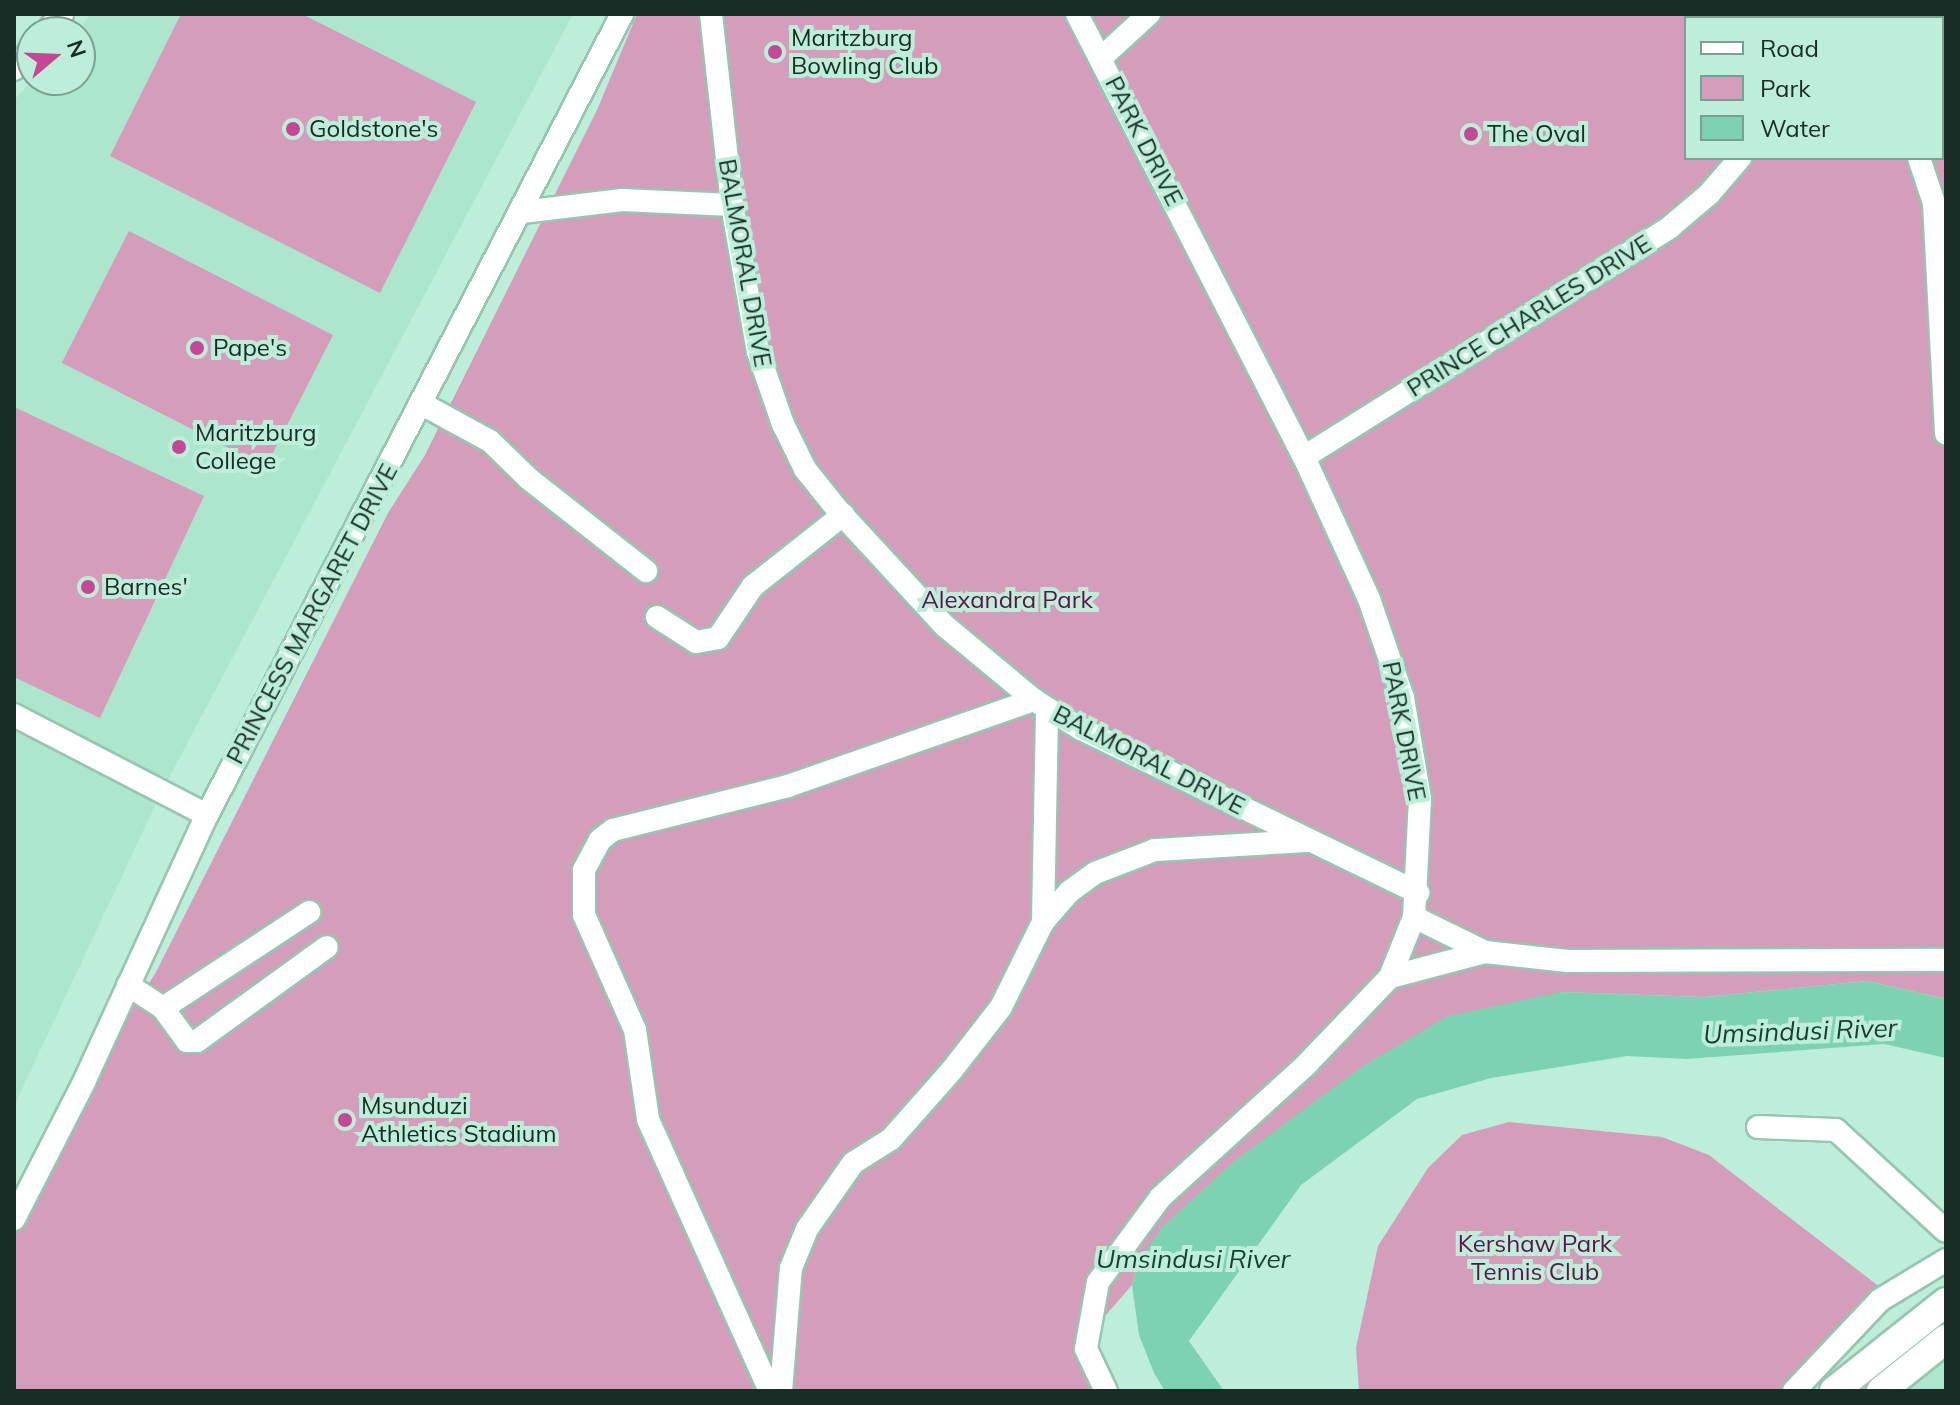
<!DOCTYPE html>
<style>
body{margin:0}
#map{position:relative;width:1960px;height:1405px;overflow:hidden;background:#bdeed9;font-family:Mulish,sans-serif}
div>[style]{position:absolute}
.built>*{inset:0;background:#ace6cd}
.green>*{inset:0;background:#d49dba;transform-origin:0 0}
.water>*{inset:0;background:#7dd3b1}
.roads{filter:drop-shadow(2px 0 #96c5b1) drop-shadow(-2px 0 #96c5b1) drop-shadow(0 2px #96c5b1) drop-shadow(0 -2px #96c5b1)}
.minor>*{height:22px;margin:-11px;padding:0 11px;transform-origin:11px;border-radius:11px;background:#fff}
.major>*{height:28px;margin:-14px;padding:0 14px;transform-origin:14px;border-radius:14px;background:#fff}
.dots>*{width:22px;height:22px;translate:-50% -50%;box-sizing:border-box;border:4px solid #bdeed9;border-radius:50%}
span{translate:-50% -50%;white-space:nowrap;text-align:center;line-height:1.15;-webkit-text-stroke:8px #bdeed9;paint-order:stroke}
.poi-label{font-size:24px;color:#192c25}
.left{translate:0 -50%;text-align:left}
.street-label{font-size:24px;color:#192c25}
.park-label{font-size:24px;color:#621045}
.water-label{font-size:26px;color:#173e30;font-style:italic}
.frame{position:absolute;inset:0;border:16px solid #192c25;pointer-events:none}
.legend{position:absolute;left:1684px;top:16px;width:260px;height:144px;box-sizing:border-box;background:#bdeed9;border:2px solid #7ba091;margin:0;padding:10px 14px;list-style:none;font-size:24px;color:#192c25}
.legend li{display:flex;align-items:center;gap:16px;height:40px}
.legend b{width:40px;border:2px solid #7ba091}
.north{position:absolute;left:16px;top:16px;width:80px;height:80px;box-sizing:border-box;background:#bdeed9;border:2px solid #7ba091;border-radius:50%;rotate:71deg;font-size:22px;font-weight:700;line-height:32px;text-align:center;color:#192c25}
.north::after{content:'';display:block;margin:auto;width:28px;height:36px;background:#c64894;clip-path:polygon(50% 0,100% 100%,50% 72%,0 100%)}
</style>
<div id="map">
<div class="built">
<div style="clip-path:polygon(91px 14px,573px 14px,161px 793px,14px 1106px,14px 100px,33px 80px,80px 80px,80px 32px,76px 32px)"></div>
<div style="clip-path:polygon(1946px 1355px,1946px 1391px,1902px 1391px)"></div>
</div>
<div class="green">
<div style="clip-path:polygon(181px 14px,302px 14px,476px 102px,380px 293px,110px 156px)"></div>
<div style="clip-path:polygon(637px 14px,1869px 14px,1872px 18px,1686px 18px,1686px 158px,1942px 158px,1942px 100px,1946px 106px,1946px 999px,1867px 981px,1705px 997px,1561px 992px,1139px 1261px,1132px 1285px,1079px 1346px,1097px 1391px,14px 1391px,14px 1207px,30px 1167px,155px 974px,388px 513px,425px 455px,597px 110px)"></div>
<div style="left:129px;top:231px;width:229px;height:148px;rotate:27deg"></div>
<div style="clip-path:polygon(14px 407px,204px 496px,100px 718px,14px 677px)"></div>
<div style="clip-path:polygon(1509px 1122px,1662px 1137px,1709px 1155px,1899px 1302px,1787px 1391px,1359px 1391px,1356px 1348px,1378px 1246px,1428px 1168px,1462px 1135px)"></div>
</div>
<div class="water">
<div style="clip-path:polygon(1867px 981px,1946px 999px,1946px 1058px,1884px 1044px,1687px 1059px,1627px 1056px,1491px 1078px,1417px 1099px,1301px 1185px,1189px 1341px,1224px 1391px,1165px 1391px,1154px 1373px,1139px 1335px,1132px 1285px,1139px 1261px,1162px 1227px,1233px 1162px,1363px 1066px,1448px 1016px,1561px 992px,1705px 997px)"></div>
</div>
<div class="roads">
<div class="minor">
<div style="left:711px;top:14px;width:192px;rotate:83.7deg"></div>
<div style="left:732px;top:205px;width:149px;rotate:80deg"></div>
<div style="left:758px;top:352px;width:76px;rotate:70.9deg"></div>
<div style="left:783px;top:424px;width:50px;rotate:63.9deg"></div>
<div style="left:805px;top:469px;width:51px;rotate:51.3deg"></div>
<div style="left:837px;top:509px;width:159px;rotate:47.3deg"></div>
<div style="left:945px;top:626px;width:116px;rotate:39.7deg"></div>
<div style="left:1034px;top:700px;width:55px;rotate:31.7deg"></div>
<div style="left:1081px;top:729px;width:375px;rotate:25.9deg"></div>
<div style="left:1077px;top:14px;width:498px;rotate:62.9deg"></div>
<div style="left:1304px;top:457px;width:156px;rotate:65.4deg"></div>
<div style="left:1369px;top:599px;width:105px;rotate:71deg"></div>
<div style="left:1403px;top:698px;width:102px;rotate:80.4deg"></div>
<div style="left:1420px;top:799px;width:118px;rotate:92.9deg"></div>
<div style="left:1414px;top:917px;width:65px;rotate:111.8deg"></div>
<div style="left:1390px;top:977px;width:122px;rotate:133.7deg"></div>
<div style="left:1306px;top:1065px;width:197px;rotate:137.7deg"></div>
<div style="left:1160px;top:1198px;width:104px;rotate:126.4deg"></div>
<div style="left:1098px;top:1282px;width:68px;rotate:100.2deg"></div>
<div style="left:1086px;top:1349px;width:47px;rotate:64.5deg"></div>
<div style="left:1774px;top:14px;width:4px;rotate:90deg"></div>
<div style="left:1822px;top:14px;width:4px;rotate:63deg"></div>
<div style="left:46px;top:32px;width:24px;rotate:-48deg"></div>
<div style="left:1102px;top:57px;width:64px;rotate:-42.5deg"></div>
<div style="left:14px;top:69px;width:27px;rotate:-48deg"></div>
<div style="left:1919px;top:158px;width:47px;rotate:71.6deg"></div>
<div style="left:1934px;top:203px;width:231px;rotate:87deg"></div>
<div style="left:522px;top:212px;width:101px;rotate:-6.8deg"></div>
<div style="left:622px;top:200px;width:110px;rotate:2.6deg"></div>
<div style="left:422px;top:404px;width:77px;rotate:28.6deg"></div>
<div style="left:490px;top:441px;width:54px;rotate:44.3deg"></div>
<div style="left:529px;top:479px;width:149px;rotate:38.2deg"></div>
<div style="left:1304px;top:457px;width:432px;rotate:-32.1deg"></div>
<div style="left:1670px;top:227px;width:51px;rotate:-40.2deg"></div>
<div style="left:1709px;top:194px;width:48px;rotate:-49.3deg"></div>
<div style="left:657px;top:617px;width:46px;rotate:32.7deg"></div>
<div style="left:696px;top:642px;width:22px;rotate:-10deg"></div>
<div style="left:718px;top:638px;width:63px;rotate:-56.1deg"></div>
<div style="left:753px;top:586px;width:115px;rotate:-38.3deg"></div>
<div style="left:14px;top:715px;width:217px;rotate:27.4deg"></div>
<div style="left:1414px;top:917px;width:79px;rotate:26.2deg"></div>
<div style="left:1485px;top:952px;width:83px;rotate:6.2deg"></div>
<div style="left:1568px;top:961px;width:378px;rotate:-0.2deg"></div>
<div style="left:1043px;top:922px;width:213px;rotate:-88.9deg"></div>
<div style="left:1390px;top:977px;width:98px;rotate:-14.7deg"></div>
<div style="left:128px;top:985px;width:42px;rotate:33.3deg"></div>
<div style="left:163px;top:1008px;width:41px;rotate:54deg"></div>
<div style="left:187px;top:1041px;width:10px"></div>
<div style="left:197px;top:1041px;width:160px;rotate:-35.9deg"></div>
<div style="left:163px;top:1008px;width:175px;rotate:-33.3deg"></div>
<div style="left:1758px;top:1127px;width:78px;rotate:2.2deg"></div>
<div style="left:1836px;top:1130px;width:149px;rotate:42.6deg"></div>
<div style="left:14px;top:1219px;width:154px;rotate:-62.9deg"></div>
<div style="left:84px;top:1082px;width:294px;rotate:-65.3deg"></div>
<div style="left:207px;top:815px;width:902px;rotate:-62.61deg"></div>
<div style="left:770px;top:1391px;width:298px;rotate:-114.2deg"></div>
<div style="left:648px;top:1119px;width:90px;rotate:-98.3deg"></div>
<div style="left:635px;top:1030px;width:126px;rotate:-113.9deg"></div>
<div style="left:584px;top:915px;width:45px;rotate:-90deg"></div>
<div style="left:584px;top:870px;width:34px;rotate:-62deg"></div>
<div style="left:600px;top:840px;width:16px;rotate:-38deg"></div>
<div style="left:613px;top:830px;width:180px;rotate:-14.1deg"></div>
<div style="left:788px;top:786px;width:261px;rotate:-19.3deg"></div>
<div style="left:781px;top:1391px;width:123px;rotate:-85.4deg"></div>
<div style="left:791px;top:1268px;width:42px;rotate:-67.7deg"></div>
<div style="left:807px;top:1229px;width:80px;rotate:-55.1deg"></div>
<div style="left:853px;top:1163px;width:45px;rotate:-32.3deg"></div>
<div style="left:891px;top:1139px;width:92px;rotate:-48.5deg"></div>
<div style="left:952px;top:1070px;width:80px;rotate:-52.1deg"></div>
<div style="left:1001px;top:1007px;width:95px;rotate:-63.7deg"></div>
<div style="left:1043px;top:922px;width:40px;rotate:-49deg"></div>
<div style="left:1069px;top:892px;width:32px;rotate:-36deg"></div>
<div style="left:1095px;top:873px;width:64px;rotate:-21deg"></div>
<div style="left:1155px;top:850px;width:152px;rotate:-3.4deg"></div>
<div style="left:1794px;top:1391px;width:125px;rotate:-46.6deg"></div>
<div style="left:1880px;top:1300px;width:77px;rotate:-31.2deg"></div>
</div>
<div class="major">
<div style="left:1834px;top:1391px;width:143px;rotate:-38.5deg"></div>
<div style="left:1881px;top:1391px;width:83px;rotate:-38.7deg"></div>
</div>
</div>
<div class="dots">
<div style="left:775px;top:52px;background:#c64894"></div>
<div style="left:293px;top:129px;background:#c64894"></div>
<div style="left:1471px;top:134px;background:#c64894"></div>
<div style="left:197px;top:348px;background:#c64894"></div>
<div style="left:179px;top:447px;background:#c64894"></div>
<div style="left:88px;top:587px;background:#c64894"></div>
<div style="left:345px;top:1120px;background:#c64894"></div>
</div>
<div class="poi-label">
<span class="left" style="left:791px;top:52px">Maritzburg<br>Bowling Club</span>
<span class="left" style="left:309px;top:129px">Goldstone's</span>
<span class="left" style="left:1487px;top:134px">The Oval</span>
<span class="left" style="left:213px;top:348px">Pape's</span>
<span class="left" style="left:195px;top:447px">Maritzburg<br>College</span>
<span class="left" style="left:104px;top:587px">Barnes'</span>
<span class="left" style="left:361px;top:1120px">Msunduzi<br>Athletics Stadium</span>
</div>
<div class="street-label">
<span style="left:1144px;top:141px;rotate:63deg">PARK DRIVE</span>
<span style="left:745px;top:263px;rotate:80deg">BALMORAL DRIVE</span>
<span style="left:1529px;top:316px;rotate:-32deg">PRINCE CHARLES DRIVE</span>
<span style="left:312px;top:614px;rotate:-62deg">PRINCESS MARGARET DRIVE</span>
<span style="left:1404px;top:731px;rotate:79deg">PARK DRIVE</span>
<span style="left:1149px;top:760px;rotate:27deg">BALMORAL DRIVE</span>
</div>
<div class="park-label">
<span style="left:1007px;top:600px">Alexandra Park</span>
<span style="left:1535px;top:1258px">Kershaw Park<br>Tennis Club</span>
</div>
<div class="water-label">
<span style="left:1800px;top:1031px;rotate:-2deg">Umsindusi River</span>
<span style="left:1193px;top:1259px">Umsindusi River</span>
</div>
<div class="frame"></div>
<ul class="legend">
<li><b style="height:10px;background:#fff"></b>Road</li>
<li><b style="height:22px;background:#d49dba"></b>Park</li>
<li><b style="height:22px;background:#7dd3b1"></b>Water</li>
</ul>
<div class="north">N</div>
</div>
